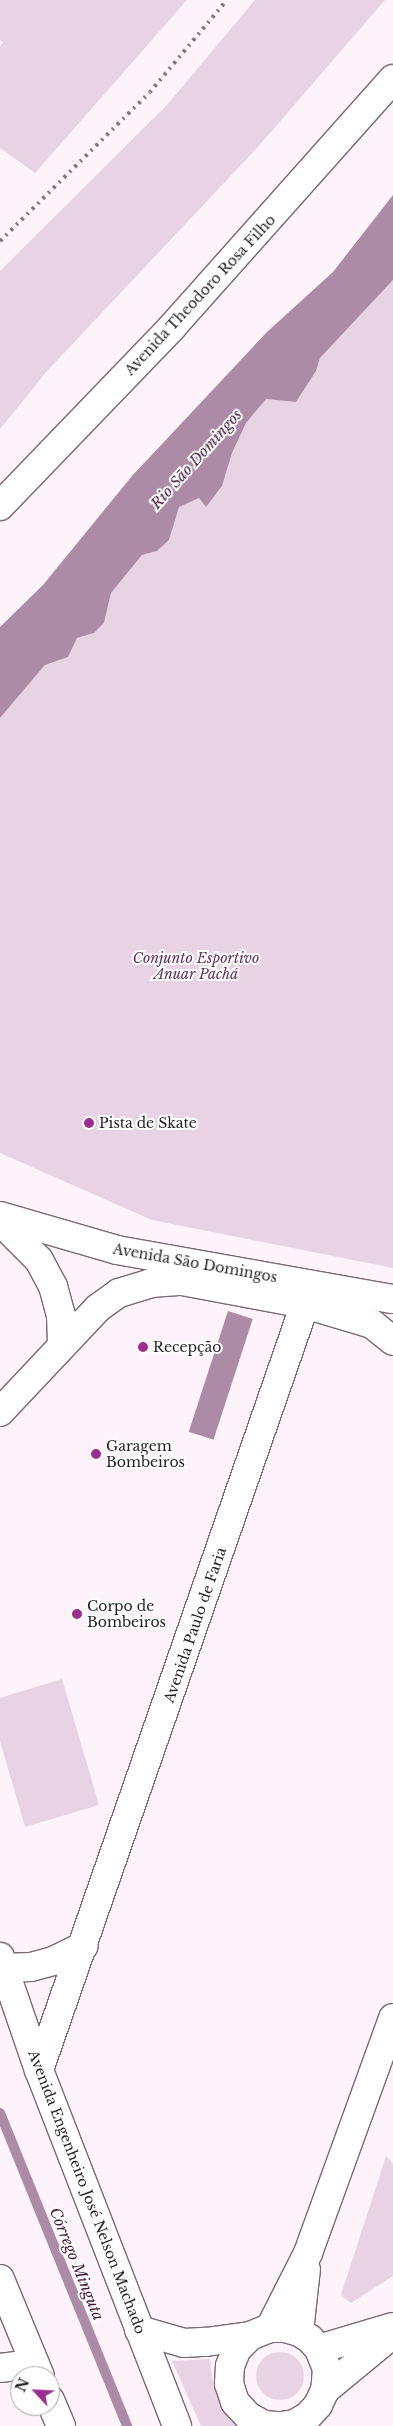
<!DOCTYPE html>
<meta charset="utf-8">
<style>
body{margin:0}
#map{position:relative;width:393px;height:2426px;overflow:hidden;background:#fef2fb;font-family:"Libre Baskerville",serif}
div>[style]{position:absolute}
.green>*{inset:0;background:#e8d3e4}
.round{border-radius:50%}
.water>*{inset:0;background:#ab8ba5;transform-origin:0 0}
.stream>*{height:10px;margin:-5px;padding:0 5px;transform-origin:5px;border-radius:5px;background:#ab8ba5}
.roads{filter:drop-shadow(1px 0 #796976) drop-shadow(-1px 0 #796976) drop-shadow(0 1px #796976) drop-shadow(0 -1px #796976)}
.minor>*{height:28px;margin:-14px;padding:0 14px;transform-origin:14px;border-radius:14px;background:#fff}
.tertiary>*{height:28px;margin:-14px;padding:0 14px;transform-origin:14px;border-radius:14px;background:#fff}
.secondary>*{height:28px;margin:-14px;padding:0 14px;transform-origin:14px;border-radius:14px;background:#fff}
.primary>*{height:28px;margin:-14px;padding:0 14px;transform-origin:14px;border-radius:14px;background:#fff}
.rail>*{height:4px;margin-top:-2px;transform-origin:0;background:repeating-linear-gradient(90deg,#7f767d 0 2.5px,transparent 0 7.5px)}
.dots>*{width:14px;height:14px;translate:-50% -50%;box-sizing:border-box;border:2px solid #fff;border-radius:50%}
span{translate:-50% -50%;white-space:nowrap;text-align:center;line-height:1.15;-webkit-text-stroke:4px #fff;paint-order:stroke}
.street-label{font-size:14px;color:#251f24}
.park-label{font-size:14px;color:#5e3357;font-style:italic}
.poi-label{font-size:14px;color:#251f24}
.left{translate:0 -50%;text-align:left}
.water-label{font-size:15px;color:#40173b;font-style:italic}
.north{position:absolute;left:10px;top:2366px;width:50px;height:50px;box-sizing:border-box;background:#fff;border:1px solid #a8a5a7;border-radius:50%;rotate:295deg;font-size:14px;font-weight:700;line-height:20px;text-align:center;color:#251f24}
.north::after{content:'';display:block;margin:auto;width:18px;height:22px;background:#9a2d8e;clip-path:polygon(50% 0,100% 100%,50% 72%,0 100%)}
</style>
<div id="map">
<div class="green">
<div style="clip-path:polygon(0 0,187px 0,35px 173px,0 148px,0 47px,3px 42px,0 40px)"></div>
<div style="clip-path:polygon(255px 0,385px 0,257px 148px,48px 370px,0 429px,0 271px,167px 105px)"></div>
<div style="clip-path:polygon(393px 280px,393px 1268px,152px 1220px,0 1153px,0 718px,45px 665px,68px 657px,77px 638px,94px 633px,104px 624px,111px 593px,142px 555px,157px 551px,169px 540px,179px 507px,199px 498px,206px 506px,222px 486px,232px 453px,246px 423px,266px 399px,296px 402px,316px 371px,320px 358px)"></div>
<div style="clip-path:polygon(62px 1679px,99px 1805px,25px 1827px,0 1741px,0 1698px)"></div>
<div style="clip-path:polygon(386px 2156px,393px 2164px,393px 2276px,351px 2303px,341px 2295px)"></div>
<div class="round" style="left:256px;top:2352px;width:48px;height:48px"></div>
<div style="clip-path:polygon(210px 2359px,212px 2378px,222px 2404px,243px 2426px,201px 2426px,172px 2361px)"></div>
</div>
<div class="water">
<div style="clip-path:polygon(393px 195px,393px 280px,320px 358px,316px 371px,296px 402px,266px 399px,246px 423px,232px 453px,222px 486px,206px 507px,199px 498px,179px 507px,169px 540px,157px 551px,142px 555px,111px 593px,104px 623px,94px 633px,77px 638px,68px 657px,45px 665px,0 718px,0 627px,43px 585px,132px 476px,267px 332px,333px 272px)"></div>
<div style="left:228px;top:1311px;width:26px;height:127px;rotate:18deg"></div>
</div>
<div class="stream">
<div style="left:0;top:2113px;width:338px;rotate:67.9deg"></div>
</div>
<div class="roads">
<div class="minor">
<div style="left:4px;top:1968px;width:27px;rotate:-2deg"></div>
<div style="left:31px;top:1967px;width:23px;rotate:-15deg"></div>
<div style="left:53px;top:1961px;width:34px;rotate:-26deg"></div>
<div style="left:39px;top:2070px;width:811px;rotate:-70.85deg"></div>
<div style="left:270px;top:2328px;width:84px;rotate:-63.1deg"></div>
<div style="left:308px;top:2253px;width:250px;rotate:-70.1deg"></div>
<div style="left:139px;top:2330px;width:47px;rotate:16.1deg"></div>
<div style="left:184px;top:2343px;width:22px;rotate:-3deg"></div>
<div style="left:206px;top:2342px;width:44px;rotate:-7.8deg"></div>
<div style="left:299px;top:2332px;width:63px;rotate:-83.7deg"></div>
<div style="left:319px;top:2349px;width:77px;rotate:-16.6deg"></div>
<div style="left:0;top:2368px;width:35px;rotate:-7deg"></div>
<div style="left:325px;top:2390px;width:88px;rotate:-39.5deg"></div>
<div style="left:276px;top:2426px;width:12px;rotate:-175deg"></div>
<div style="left:264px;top:2425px;width:18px;rotate:-151deg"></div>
<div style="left:248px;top:2416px;width:19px;rotate:-133deg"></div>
<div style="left:235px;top:2402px;width:19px;rotate:-108deg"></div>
<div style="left:229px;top:2384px;width:18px;rotate:-87deg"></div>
<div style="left:230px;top:2366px;width:18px;rotate:-68deg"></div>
<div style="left:237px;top:2349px;width:18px;rotate:-45deg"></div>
<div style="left:250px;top:2336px;width:22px;rotate:-22deg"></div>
<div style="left:270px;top:2328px;width:15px"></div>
<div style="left:285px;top:2328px;width:15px;rotate:16deg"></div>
<div style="left:299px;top:2332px;width:13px;rotate:32deg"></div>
<div style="left:310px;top:2339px;width:13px;rotate:48deg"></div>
<div style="left:319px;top:2349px;width:22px;rotate:68deg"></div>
<div style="left:327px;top:2369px;width:21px;rotate:95deg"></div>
<div style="left:325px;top:2390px;width:17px;rotate:115deg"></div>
<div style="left:318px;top:2405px;width:15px;rotate:132deg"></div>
<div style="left:308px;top:2416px;width:16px;rotate:150deg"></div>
<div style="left:294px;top:2424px;width:13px;rotate:171deg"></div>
</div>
<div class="tertiary">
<div style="left:0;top:1216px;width:122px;rotate:16.2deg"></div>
<div style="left:117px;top:1250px;width:280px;rotate:10.1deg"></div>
<div style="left:0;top:1223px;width:9px;rotate:36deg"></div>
<div style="left:7px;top:1228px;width:45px;rotate:45deg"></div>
<div style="left:39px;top:1260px;width:30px;rotate:62deg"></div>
<div style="left:53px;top:1286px;width:30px;rotate:75deg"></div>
<div style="left:61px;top:1315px;width:30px;rotate:88deg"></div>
<div style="left:0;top:1412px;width:143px;rotate:-46.7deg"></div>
<div style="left:98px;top:1308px;width:26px;rotate:-36deg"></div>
<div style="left:119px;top:1293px;width:34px;rotate:-17deg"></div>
<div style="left:151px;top:1283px;width:31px;rotate:-4deg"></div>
<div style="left:182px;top:1281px;width:125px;rotate:10.6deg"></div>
<div style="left:305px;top:1304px;width:70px;rotate:16.6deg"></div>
<div style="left:372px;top:1324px;width:27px;rotate:39deg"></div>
</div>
<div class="secondary">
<div style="left:0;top:506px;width:248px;rotate:-46.1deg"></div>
<div style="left:172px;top:327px;width:332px;rotate:-48.3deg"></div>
</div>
<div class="primary">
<div style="left:0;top:1957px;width:120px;rotate:71deg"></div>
<div style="left:39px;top:2070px;width:382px;rotate:68.8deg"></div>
<div style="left:0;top:2279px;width:105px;rotate:67.6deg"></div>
<div style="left:50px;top:2400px;width:28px;rotate:67deg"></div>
</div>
</div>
<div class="rail">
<div style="left:0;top:241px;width:211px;rotate:-44.8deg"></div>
<div style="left:150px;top:92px;width:120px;rotate:-50.1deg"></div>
</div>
<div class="dots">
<div style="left:89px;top:1123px;background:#9a2d8e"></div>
<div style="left:143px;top:1347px;background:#9a2d8e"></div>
<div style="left:96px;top:1454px;background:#9a2d8e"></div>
<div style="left:77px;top:1614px;background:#9a2d8e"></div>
</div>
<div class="street-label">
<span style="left:200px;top:295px;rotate:-47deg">Avenida Theodoro Rosa Filho</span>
<span style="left:195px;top:1263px;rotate:10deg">Avenida São Domingos</span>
<span style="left:195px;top:1625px;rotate:-71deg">Avenida Paulo de Faria</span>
<span style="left:87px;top:2192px;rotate:69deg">Avenida Engenheiro José Nelson Machado</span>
</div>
<div class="park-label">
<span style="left:196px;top:966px">Conjunto Esportivo<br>Anuar Pachá</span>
</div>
<div class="poi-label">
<span class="left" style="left:99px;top:1123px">Pista de Skate</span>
<span class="left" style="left:153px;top:1347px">Recepção</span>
<span class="left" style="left:106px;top:1454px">Garagem<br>Bombeiros</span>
<span class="left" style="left:87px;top:1614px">Corpo de<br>Bombeiros</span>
</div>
<div class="water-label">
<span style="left:196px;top:459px;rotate:-48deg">Rio São Domingos</span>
<span style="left:77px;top:2264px;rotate:68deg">Córrego Minguta</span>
</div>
<div class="north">N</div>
</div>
